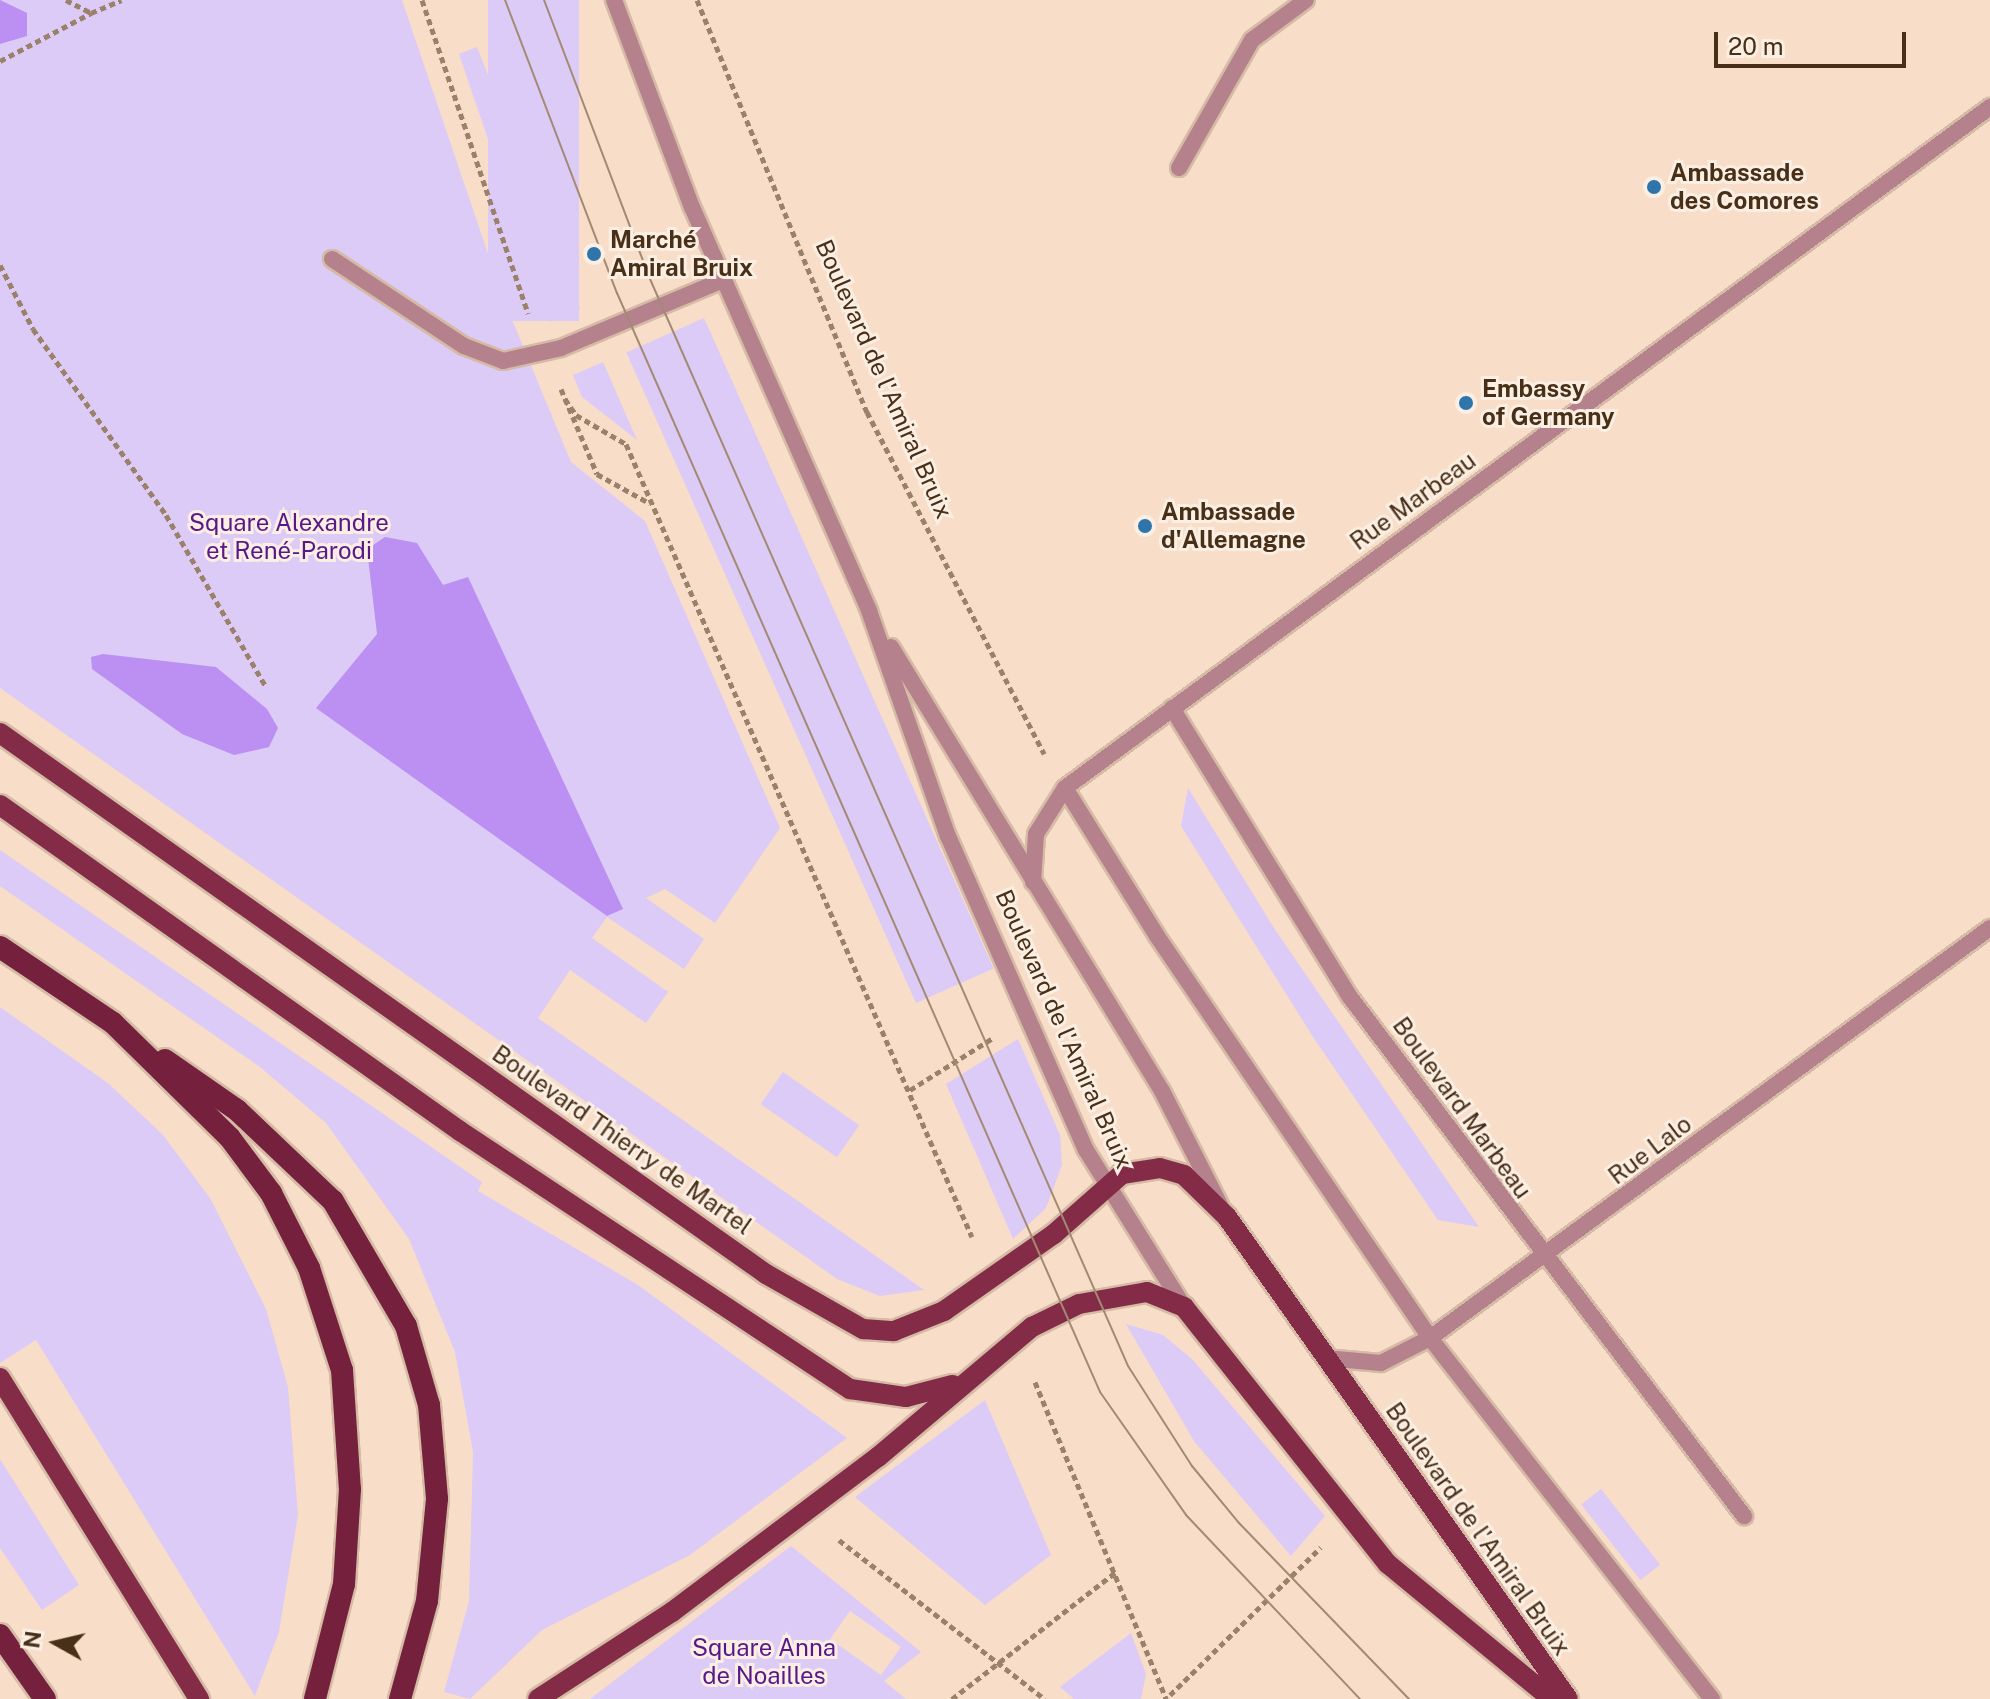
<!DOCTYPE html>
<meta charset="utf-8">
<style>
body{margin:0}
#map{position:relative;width:1990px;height:1699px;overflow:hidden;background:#f8dec8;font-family:"Public Sans",sans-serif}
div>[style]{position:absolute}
.green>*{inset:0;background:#dccaf7;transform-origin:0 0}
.forest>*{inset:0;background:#bc8ff2}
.path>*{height:5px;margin-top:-2.5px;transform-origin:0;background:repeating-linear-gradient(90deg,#9b816a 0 6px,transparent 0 10px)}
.roads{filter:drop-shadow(2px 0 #d5bba5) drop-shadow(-2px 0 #d5bba5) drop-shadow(0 2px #d5bba5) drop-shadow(0 -2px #d5bba5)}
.service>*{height:16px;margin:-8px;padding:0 8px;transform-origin:8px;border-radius:8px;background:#b5818d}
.minor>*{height:16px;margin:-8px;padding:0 8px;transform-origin:8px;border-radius:8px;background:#b5818d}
.tertiary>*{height:16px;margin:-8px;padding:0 8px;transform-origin:8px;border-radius:8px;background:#b5818d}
.primary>*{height:20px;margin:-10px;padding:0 10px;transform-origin:10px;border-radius:10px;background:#842b48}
.trunk>*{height:22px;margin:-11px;padding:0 11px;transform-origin:11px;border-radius:11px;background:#75203d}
.tram>*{height:2px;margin:-1px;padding:0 1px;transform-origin:1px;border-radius:1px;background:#a38a73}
.dots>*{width:22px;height:22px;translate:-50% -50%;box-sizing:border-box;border:4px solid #fbeee3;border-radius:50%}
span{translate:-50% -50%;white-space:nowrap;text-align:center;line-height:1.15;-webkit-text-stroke:6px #fbeee3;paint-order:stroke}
.poi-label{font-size:24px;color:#482f17;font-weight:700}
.left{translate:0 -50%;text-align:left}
.street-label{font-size:24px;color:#482f17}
.park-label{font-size:24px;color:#58188c}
.north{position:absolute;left:16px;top:1603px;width:80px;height:80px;-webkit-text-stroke:6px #fbeee3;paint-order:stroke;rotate:278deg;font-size:22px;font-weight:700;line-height:32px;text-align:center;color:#482f17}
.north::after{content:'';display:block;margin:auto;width:28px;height:36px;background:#482f17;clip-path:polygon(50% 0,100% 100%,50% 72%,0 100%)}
.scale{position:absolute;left:1714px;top:32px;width:192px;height:36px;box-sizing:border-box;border:4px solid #482f17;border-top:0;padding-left:10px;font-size:24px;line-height:28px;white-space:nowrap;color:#482f17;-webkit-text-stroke:6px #fbeee3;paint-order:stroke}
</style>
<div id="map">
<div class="green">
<div style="clip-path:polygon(0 0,402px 0,503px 298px,571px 462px,645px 521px,780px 828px,715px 923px,665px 889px,646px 898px,704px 939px,684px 969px,607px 917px,592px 938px,668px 992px,646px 1023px,570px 970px,538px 1018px,924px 1290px,880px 1296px,837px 1279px,0 688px)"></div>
<div style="left:488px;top:0;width:91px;height:321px"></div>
<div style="clip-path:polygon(477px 47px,580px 309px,550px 322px,459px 54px)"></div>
<div style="left:704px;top:318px;width:712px;height:85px;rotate:66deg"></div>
<div style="clip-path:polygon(603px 362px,637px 440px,582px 397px,573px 375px)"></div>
<div style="clip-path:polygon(1188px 788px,1274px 928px,1479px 1227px,1438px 1220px,1313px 1037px,1181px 826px)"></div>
<div style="clip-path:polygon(0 850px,482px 1182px,478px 1191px,638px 1285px,847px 1438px,690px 1555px,542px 1630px,470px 1699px,444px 1692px,469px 1601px,473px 1452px,455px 1352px,409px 1239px,326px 1123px,260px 1067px,0 886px)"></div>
<div style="clip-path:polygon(0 1007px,109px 1084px,163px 1135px,210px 1198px,266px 1309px,288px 1387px,298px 1515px,279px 1632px,255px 1696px,36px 1340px,0 1363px)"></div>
<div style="clip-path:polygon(1018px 1039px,1060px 1135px,1062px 1165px,1046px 1208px,1013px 1239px,946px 1084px)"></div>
<div style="left:783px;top:1072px;width:93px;height:39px;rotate:35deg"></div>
<div style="clip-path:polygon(1126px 1324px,1163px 1335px,1192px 1359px,1325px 1516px,1291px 1556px,1194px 1441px)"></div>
<div style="clip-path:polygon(985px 1400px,1051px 1555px,985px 1605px,855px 1497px)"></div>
<div style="clip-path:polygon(0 1459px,79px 1585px,42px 1610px,0 1548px)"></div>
<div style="left:1601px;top:1489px;width:96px;height:25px;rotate:52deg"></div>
<div style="clip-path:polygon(evenodd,791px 1546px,921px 1652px,884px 1681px,906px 1699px,590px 1699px,791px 1546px,850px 1611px,901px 1647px,881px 1675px,830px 1639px,850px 1611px)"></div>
<div style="clip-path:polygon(1131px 1633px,1146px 1674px,1141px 1699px,1074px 1699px,1060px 1687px)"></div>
</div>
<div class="forest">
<div style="clip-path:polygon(0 0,27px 13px,27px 36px,0 44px)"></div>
<div style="clip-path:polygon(385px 537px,417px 543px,443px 585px,468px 577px,623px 909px,607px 916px,316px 708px,377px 634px,367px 549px)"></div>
<div style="clip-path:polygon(103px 654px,216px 667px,267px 709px,278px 728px,269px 747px,234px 755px,182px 734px,92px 669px,91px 657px)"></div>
</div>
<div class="path">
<div style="left:66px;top:0;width:28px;rotate:27deg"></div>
<div style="left:91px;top:13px;width:33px;rotate:-23deg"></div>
<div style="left:422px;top:0;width:331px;rotate:71.3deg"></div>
<div style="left:697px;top:0;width:446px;rotate:67.6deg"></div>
<div style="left:867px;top:412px;width:385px;rotate:62.6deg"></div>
<div style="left:0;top:61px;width:103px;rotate:-27.8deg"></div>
<div style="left:0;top:265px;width:72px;rotate:62.7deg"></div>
<div style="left:33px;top:329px;width:229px;rotate:54.4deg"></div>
<div style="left:166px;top:515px;width:197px;rotate:59.8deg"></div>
<div style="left:561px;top:389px;width:92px;rotate:67deg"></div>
<div style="left:597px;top:474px;width:60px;rotate:29.1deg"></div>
<div style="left:565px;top:399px;width:19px;rotate:55deg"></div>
<div style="left:576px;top:415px;width:58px;rotate:30.1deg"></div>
<div style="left:626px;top:444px;width:865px;rotate:66.43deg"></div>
<div style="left:910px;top:1090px;width:98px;rotate:-32.1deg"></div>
<div style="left:1035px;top:1382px;width:343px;rotate:67.5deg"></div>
<div style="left:839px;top:1540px;width:260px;rotate:37.7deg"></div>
<div style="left:1170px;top:1695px;width:211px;rotate:-44.4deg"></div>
<div style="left:952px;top:1699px;width:209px;rotate:-37.8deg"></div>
</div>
<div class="roads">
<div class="service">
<div style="left:1179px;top:168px;width:147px;rotate:-60.3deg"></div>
<div style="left:1252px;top:40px;width:67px;rotate:-36.5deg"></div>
<div style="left:332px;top:259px;width:158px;rotate:33.4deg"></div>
<div style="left:464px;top:346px;width:42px;rotate:21deg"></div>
<div style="left:503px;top:361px;width:59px;rotate:-12.6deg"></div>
<div style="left:561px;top:348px;width:176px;rotate:-22.8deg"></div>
<div style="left:1172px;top:708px;width:339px;rotate:58.4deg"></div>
<div style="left:1350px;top:997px;width:652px;rotate:52.8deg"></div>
<div style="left:1065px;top:788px;width:174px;rotate:58.1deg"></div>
<div style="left:1157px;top:936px;width:486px;rotate:55.8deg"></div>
</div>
<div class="minor">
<div style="left:1033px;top:882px;width:48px;rotate:-86.4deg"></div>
<div style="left:1036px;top:834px;width:54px;rotate:-57.8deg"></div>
<div style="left:1065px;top:788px;width:1149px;rotate:-36.36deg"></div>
<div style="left:1430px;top:1338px;width:458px;rotate:52deg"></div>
<div style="left:1325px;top:1358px;width:56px;rotate:5.1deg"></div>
<div style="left:1381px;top:1363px;width:55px;rotate:-27deg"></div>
<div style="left:1430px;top:1338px;width:694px;rotate:-36.21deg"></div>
</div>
<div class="tertiary">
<div style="left:614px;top:0;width:221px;rotate:69.4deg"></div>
<div style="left:692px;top:207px;width:441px;rotate:66.3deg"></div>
<div style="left:869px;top:611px;width:238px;rotate:70.7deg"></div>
<div style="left:948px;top:836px;width:343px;rotate:66.3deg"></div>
<div style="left:1086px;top:1150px;width:185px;rotate:58deg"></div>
<div style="left:891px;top:647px;width:520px;rotate:58.6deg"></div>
<div style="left:1162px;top:1091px;width:128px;rotate:63deg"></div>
</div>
<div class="primary">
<div style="left:0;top:733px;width:938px;rotate:35.23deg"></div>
<div style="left:766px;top:1274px;width:112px;rotate:29.6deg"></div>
<div style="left:863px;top:1329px;width:31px;rotate:4deg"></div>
<div style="left:894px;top:1331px;width:54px;rotate:-21.8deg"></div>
<div style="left:944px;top:1311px;width:134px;rotate:-35deg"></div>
<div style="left:1054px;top:1234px;width:91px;rotate:-41.4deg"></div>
<div style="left:1122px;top:1174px;width:38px;rotate:-9deg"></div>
<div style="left:1160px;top:1168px;width:25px;rotate:16deg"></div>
<div style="left:1184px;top:1175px;width:60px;rotate:44.3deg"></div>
<div style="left:1227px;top:1217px;width:590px;rotate:54.72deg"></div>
<div style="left:0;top:805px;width:564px;rotate:35.33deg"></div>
<div style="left:460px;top:1131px;width:468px;rotate:33.5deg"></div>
<div style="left:850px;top:1389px;width:57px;rotate:8.1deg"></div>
<div style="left:906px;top:1397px;width:48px;rotate:-14.6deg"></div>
<div style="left:0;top:1378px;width:378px;rotate:58.2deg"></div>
<div style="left:538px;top:1699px;width:160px;rotate:-33deg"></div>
<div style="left:672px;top:1612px;width:258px;rotate:-37deg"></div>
<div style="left:878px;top:1457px;width:202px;rotate:-40.2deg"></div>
<div style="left:1032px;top:1327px;width:52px;rotate:-26.1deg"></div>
<div style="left:1079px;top:1304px;width:69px;rotate:-10deg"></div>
<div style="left:1147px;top:1292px;width:40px;rotate:22deg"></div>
<div style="left:1184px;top:1307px;width:328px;rotate:51.6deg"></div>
<div style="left:1388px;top:1564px;width:212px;rotate:39.5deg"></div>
</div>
<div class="trunk">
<div style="left:0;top:947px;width:136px;rotate:33.9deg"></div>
<div style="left:113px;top:1023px;width:164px;rotate:44.5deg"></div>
<div style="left:230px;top:1138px;width:69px;rotate:53.3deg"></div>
<div style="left:271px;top:1193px;width:84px;rotate:63.1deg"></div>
<div style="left:309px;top:1268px;width:107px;rotate:72.1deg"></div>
<div style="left:342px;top:1370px;width:119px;rotate:86.2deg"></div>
<div style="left:350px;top:1489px;width:95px;rotate:93.6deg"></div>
<div style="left:344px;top:1584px;width:119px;rotate:104.2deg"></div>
<div style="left:165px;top:1060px;width:88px;rotate:34.8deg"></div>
<div style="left:237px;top:1110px;width:132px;rotate:43.5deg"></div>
<div style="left:333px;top:1201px;width:145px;rotate:59.7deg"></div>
<div style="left:406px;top:1326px;width:82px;rotate:73.8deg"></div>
<div style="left:429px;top:1405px;width:94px;rotate:85.1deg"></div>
<div style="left:437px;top:1499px;width:102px;rotate:95.6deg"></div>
<div style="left:427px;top:1601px;width:102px;rotate:105.4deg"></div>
<div style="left:0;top:1635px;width:78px;rotate:54.9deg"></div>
</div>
</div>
<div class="tram">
<div style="left:505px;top:0;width:314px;rotate:69.1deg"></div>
<div style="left:617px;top:293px;width:1200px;rotate:66.27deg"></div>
<div style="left:1100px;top:1392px;width:150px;rotate:55deg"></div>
<div style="left:1186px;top:1515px;width:253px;rotate:46.6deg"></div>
<div style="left:544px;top:0;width:298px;rotate:69.2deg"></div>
<div style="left:650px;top:279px;width:1187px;rotate:66.26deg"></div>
<div style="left:1128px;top:1366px;width:119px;rotate:57.4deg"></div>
<div style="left:1192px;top:1466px;width:74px;rotate:50.5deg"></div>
<div style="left:1239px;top:1523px;width:245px;rotate:46deg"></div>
</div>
<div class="dots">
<div style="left:1654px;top:187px;background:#2d75aa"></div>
<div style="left:594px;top:254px;background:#2d75aa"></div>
<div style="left:1466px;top:403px;background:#2d75aa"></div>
<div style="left:1145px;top:526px;background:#2d75aa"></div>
</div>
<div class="poi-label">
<span class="left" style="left:1670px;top:187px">Ambassade<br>des Comores</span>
<span class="left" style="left:610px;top:254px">Marché<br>Amiral Bruix</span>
<span class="left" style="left:1482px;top:403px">Embassy<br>of Germany</span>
<span class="left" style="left:1161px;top:526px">Ambassade<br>d'Allemagne</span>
</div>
<div class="street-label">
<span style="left:884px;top:379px;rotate:66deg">Boulevard de l'Amiral Bruix</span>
<span style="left:1413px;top:501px;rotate:-36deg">Rue Marbeau</span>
<span style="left:1064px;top:1029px;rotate:66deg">Boulevard de l'Amiral Bruix</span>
<span style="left:1462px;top:1108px;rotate:54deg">Boulevard Marbeau</span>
<span style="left:622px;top:1140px;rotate:35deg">Boulevard Thierry de Martel</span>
<span style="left:1650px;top:1150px;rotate:-37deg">Rue Lalo</span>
<span style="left:1478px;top:1529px;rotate:55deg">Boulevard de l'Amiral Bruix</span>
</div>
<div class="park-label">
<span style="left:289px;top:537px">Square Alexandre<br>et René-Parodi</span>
<span style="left:764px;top:1662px">Square Anna<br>de Noailles</span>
</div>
<div class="north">N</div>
<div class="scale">20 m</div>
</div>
